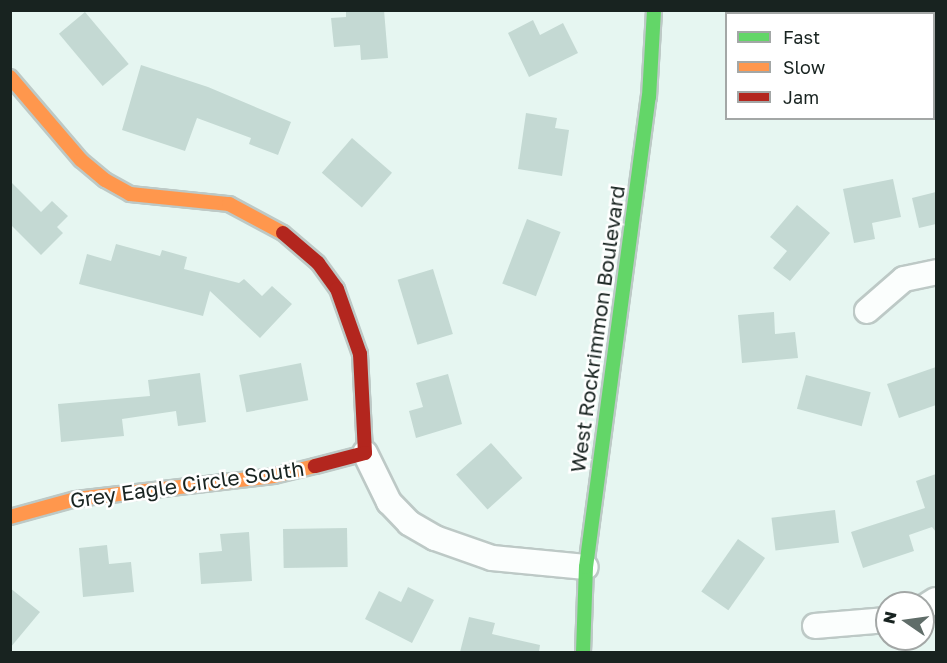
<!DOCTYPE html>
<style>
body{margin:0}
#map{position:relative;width:947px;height:663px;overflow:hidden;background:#e6f6f1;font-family:"Golos Text",sans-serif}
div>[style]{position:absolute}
.building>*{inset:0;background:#c4d9d3;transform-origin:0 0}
.roads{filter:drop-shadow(2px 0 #bdc9c6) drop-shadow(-2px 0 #bdc9c6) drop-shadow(0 2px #bdc9c6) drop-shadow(0 -2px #bdc9c6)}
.street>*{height:24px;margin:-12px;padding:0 12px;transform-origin:12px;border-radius:12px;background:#fbfefd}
.fast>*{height:14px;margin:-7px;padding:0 7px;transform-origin:7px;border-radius:7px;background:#63d668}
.slow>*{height:14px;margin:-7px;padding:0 7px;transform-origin:7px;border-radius:7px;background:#ff974d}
.jam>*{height:14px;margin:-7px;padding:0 7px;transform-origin:7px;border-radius:7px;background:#b3261e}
span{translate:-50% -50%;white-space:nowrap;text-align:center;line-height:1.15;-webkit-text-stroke:5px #fff;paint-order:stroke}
.street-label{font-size:21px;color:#182320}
.frame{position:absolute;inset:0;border:12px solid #182320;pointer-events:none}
.legend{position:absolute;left:725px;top:12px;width:210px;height:108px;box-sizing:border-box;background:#fff;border:2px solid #a3a7a6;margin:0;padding:8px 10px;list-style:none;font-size:18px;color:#182320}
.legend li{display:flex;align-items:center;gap:12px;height:30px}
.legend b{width:30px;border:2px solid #a3a7a6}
.north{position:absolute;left:875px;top:591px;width:60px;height:60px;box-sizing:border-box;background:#fff;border:2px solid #a3a7a6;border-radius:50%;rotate:283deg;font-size:16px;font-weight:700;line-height:24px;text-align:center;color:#182320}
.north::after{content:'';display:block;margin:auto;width:21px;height:27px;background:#606d69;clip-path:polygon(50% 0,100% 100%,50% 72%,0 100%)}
</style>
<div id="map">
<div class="building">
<div style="clip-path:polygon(346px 10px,384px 10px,388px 58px,361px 60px,360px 45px,334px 47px,331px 18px,346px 17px)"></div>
<div style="left:85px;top:12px;width:68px;height:34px;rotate:50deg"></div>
<div style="clip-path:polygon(533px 20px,540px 35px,563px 23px,578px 53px,529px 77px,508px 33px)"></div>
<div style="clip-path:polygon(141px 65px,208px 87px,291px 122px,278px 155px,249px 144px,251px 138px,197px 118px,185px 151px,122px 130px)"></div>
<div style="clip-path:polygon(526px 113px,557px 118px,555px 128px,569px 130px,562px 176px,518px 169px)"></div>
<div style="left:352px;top:138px;width:53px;height:46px;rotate:41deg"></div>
<div style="clip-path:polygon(893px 179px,901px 217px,872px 223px,875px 239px,854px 243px,843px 189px)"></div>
<div style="clip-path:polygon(10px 181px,41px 212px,52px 201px,68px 216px,57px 227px,63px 233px,41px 255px,10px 224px)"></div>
<div style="clip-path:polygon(936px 192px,936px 224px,919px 228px,912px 198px)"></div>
<div style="clip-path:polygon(797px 205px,830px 233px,790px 281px,773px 268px,787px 251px,770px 237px)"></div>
<div style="left:527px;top:219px;width:36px;height:69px;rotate:21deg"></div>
<div style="clip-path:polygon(116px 244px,160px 256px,162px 250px,187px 257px,184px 269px,239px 283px,244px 279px,262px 296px,272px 286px,292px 304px,260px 338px,210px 291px,203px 316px,79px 284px,87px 254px,111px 261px)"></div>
<div style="left:433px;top:269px;width:68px;height:37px;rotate:73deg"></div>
<div style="clip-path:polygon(774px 312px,775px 334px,795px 332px,798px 358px,742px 363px,738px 315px)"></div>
<div style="left:301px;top:363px;width:38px;height:63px;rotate:79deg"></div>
<div style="clip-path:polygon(936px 367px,936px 405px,899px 418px,887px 384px)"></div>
<div style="clip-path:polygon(200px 373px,206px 422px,178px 426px,176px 411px,122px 419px,124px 436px,61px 442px,58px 404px,150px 396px,148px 380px)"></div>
<div style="clip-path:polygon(448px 374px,462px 424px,416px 438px,409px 411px,423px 407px,416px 383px)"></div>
<div style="left:806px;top:375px;width:67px;height:35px;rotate:15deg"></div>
<div style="left:491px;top:443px;width:47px;height:47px;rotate:48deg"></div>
<div style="clip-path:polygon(936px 474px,936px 532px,932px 527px,909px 535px,914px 551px,863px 568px,851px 532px,925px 508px,916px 481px)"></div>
<div style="left:835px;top:510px;width:33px;height:64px;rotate:83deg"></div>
<div style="left:347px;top:528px;width:39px;height:64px;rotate:89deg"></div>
<div style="clip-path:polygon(249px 532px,252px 581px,201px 584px,199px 553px,222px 551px,220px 534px)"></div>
<div style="left:738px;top:539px;width:33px;height:64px;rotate:35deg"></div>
<div style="clip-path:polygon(107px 545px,109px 564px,131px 562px,134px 592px,83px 597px,79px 548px)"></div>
<div style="clip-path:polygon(408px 587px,434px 600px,412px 643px,365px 619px,379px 591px,401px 602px)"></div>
<div style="clip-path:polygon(10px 588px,40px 612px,10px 648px)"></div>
<div style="clip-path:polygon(469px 617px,495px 623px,492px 634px,540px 645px,539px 652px,460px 652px)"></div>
</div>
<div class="roads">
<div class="street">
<div style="left:867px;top:311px;width:49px;rotate:-40.9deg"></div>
<div style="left:904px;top:279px;width:33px;rotate:-12deg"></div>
<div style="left:365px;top:453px;width:55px;rotate:63.9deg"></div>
<div style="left:389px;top:502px;width:29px;rotate:46deg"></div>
<div style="left:409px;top:523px;width:30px;rotate:30deg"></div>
<div style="left:435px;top:538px;width:60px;rotate:19.3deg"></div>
<div style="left:492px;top:558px;width:94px;rotate:5.5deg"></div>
<div style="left:923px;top:608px;width:15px;rotate:-32deg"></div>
<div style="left:815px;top:626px;width:72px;rotate:-4.8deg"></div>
</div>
<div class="fast">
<div style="left:583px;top:652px;width:85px;rotate:-88deg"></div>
<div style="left:586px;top:567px;width:474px;rotate:-82.4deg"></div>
<div style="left:649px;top:97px;width:87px;rotate:-86.7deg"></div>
</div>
<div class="slow">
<div style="left:10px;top:77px;width:109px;rotate:49.5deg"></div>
<div style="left:81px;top:160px;width:31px;rotate:40deg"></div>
<div style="left:105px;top:180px;width:29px;rotate:29deg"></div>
<div style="left:130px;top:194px;width:100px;rotate:5.8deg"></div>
<div style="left:229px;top:204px;width:61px;rotate:28.2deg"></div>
<div style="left:10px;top:517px;width:68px;rotate:-15.3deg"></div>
<div style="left:76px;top:499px;width:199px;rotate:-6.6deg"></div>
<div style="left:274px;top:476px;width:42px;rotate:-13.7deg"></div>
</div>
<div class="jam">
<div style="left:283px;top:233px;width:46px;rotate:40.6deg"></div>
<div style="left:318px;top:263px;width:32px;rotate:54deg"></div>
<div style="left:337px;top:289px;width:69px;rotate:70.5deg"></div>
<div style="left:360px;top:354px;width:99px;rotate:87.1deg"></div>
<div style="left:365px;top:453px;width:52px;rotate:165.4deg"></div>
</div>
</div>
<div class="street-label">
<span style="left:597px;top:329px;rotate:-82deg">West Rockrimmon Boulevard</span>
<span style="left:187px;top:484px;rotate:-8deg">Grey Eagle Circle South</span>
</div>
<div class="frame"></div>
<ul class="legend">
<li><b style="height:8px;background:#63d668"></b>Fast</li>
<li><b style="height:8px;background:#ff974d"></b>Slow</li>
<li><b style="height:8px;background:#b3261e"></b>Jam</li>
</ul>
<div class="north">N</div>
</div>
